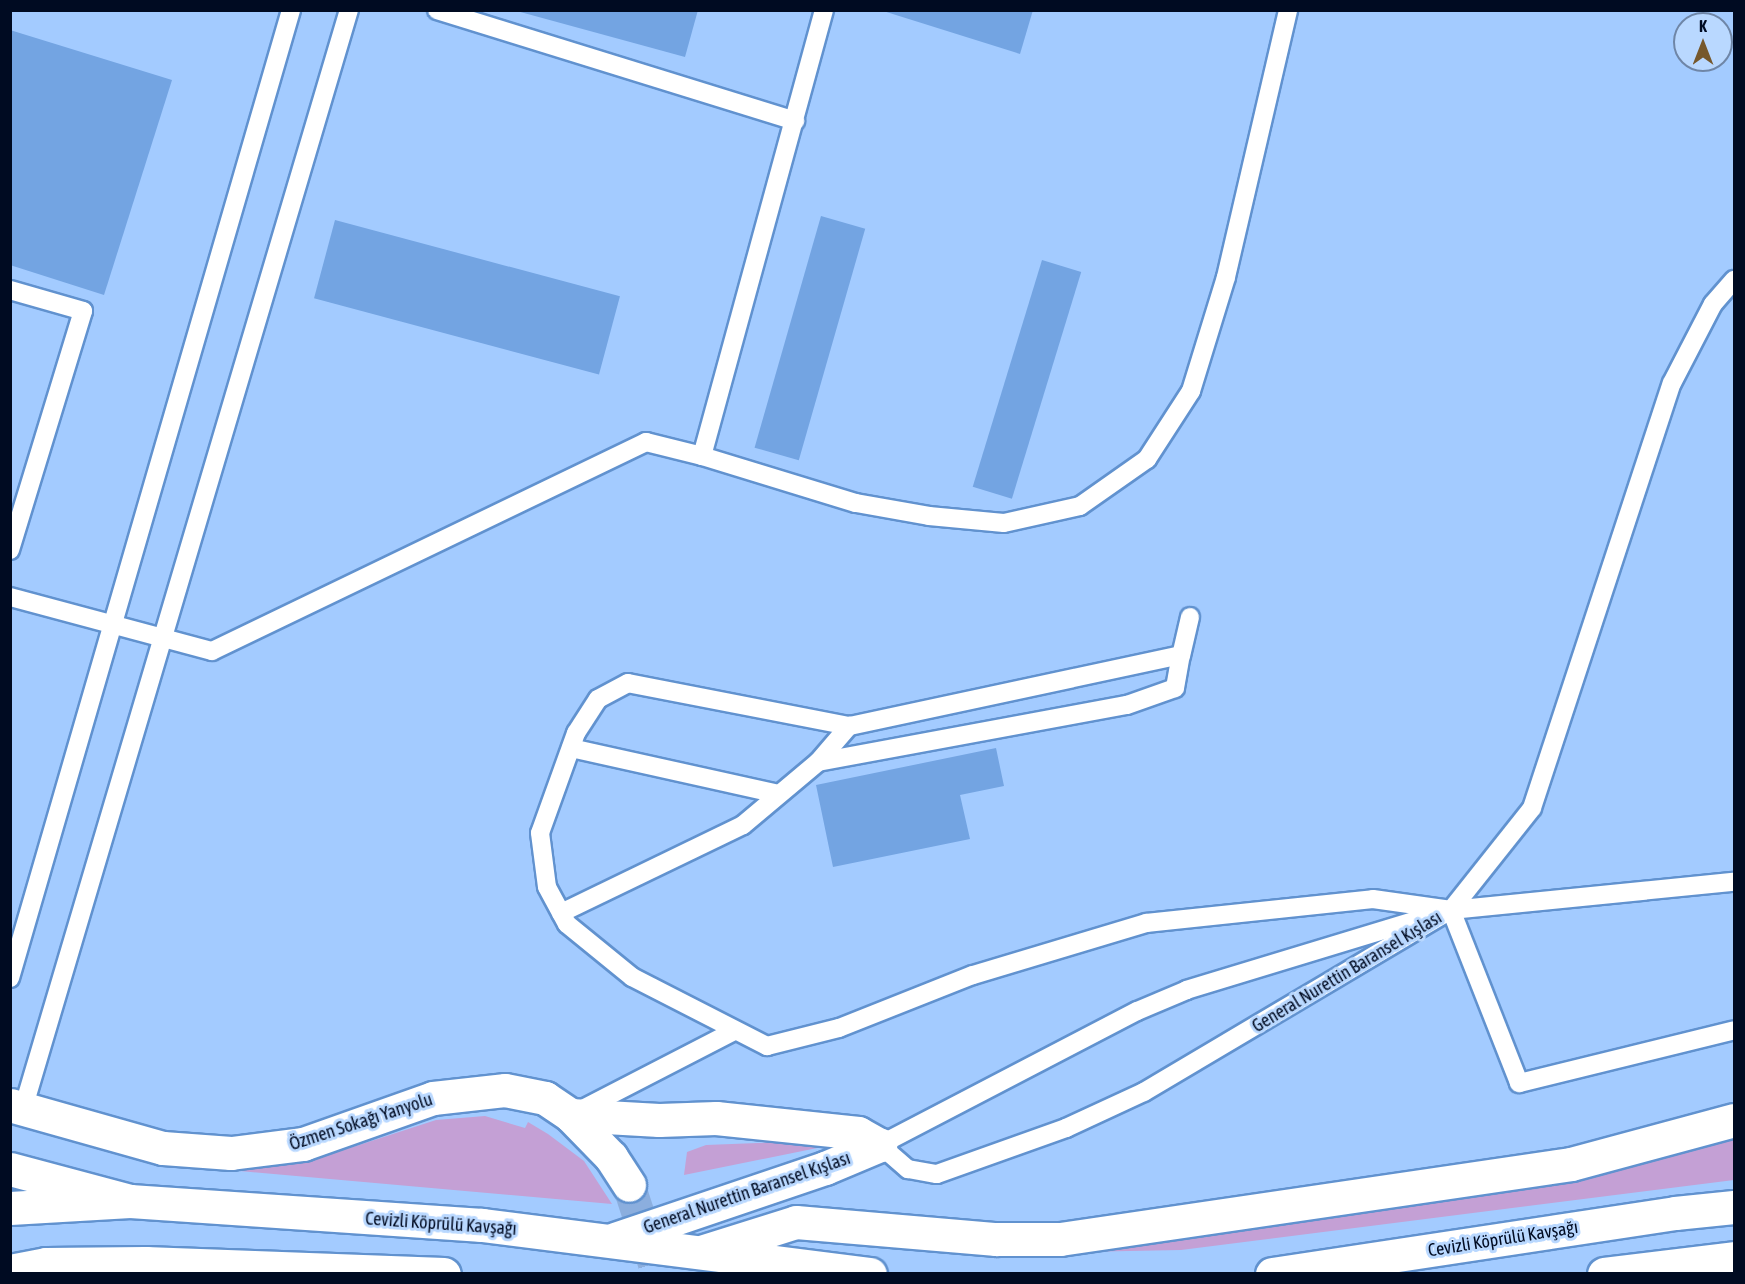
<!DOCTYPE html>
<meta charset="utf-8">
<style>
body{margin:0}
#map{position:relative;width:1745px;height:1284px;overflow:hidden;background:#a3cbff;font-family:"Asap Condensed",sans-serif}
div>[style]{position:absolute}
.green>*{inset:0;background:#c4a0d5}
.building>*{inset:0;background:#73a4e2;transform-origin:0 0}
.secondary-tunnel>*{height:33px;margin-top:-16.5px;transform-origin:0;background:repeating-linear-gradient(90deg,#8baede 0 33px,transparent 0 49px)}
.roads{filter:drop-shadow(2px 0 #6192cf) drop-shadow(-2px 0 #6192cf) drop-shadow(0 2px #6192cf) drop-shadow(0 -2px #6192cf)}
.lane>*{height:18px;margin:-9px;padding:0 9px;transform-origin:9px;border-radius:9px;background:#fff}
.street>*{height:33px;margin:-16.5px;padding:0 16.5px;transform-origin:16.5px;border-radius:16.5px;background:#fff}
.secondary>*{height:33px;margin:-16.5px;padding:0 16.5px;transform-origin:16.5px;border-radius:16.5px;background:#fff}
.primary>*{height:33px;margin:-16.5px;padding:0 16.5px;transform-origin:16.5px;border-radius:16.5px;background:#fff}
.highway>*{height:33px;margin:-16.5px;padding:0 16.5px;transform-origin:16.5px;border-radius:16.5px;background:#fff}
span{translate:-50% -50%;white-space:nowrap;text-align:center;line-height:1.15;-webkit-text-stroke:6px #b9d8ff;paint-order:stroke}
.street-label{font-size:18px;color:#000b22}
.frame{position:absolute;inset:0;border:12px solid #000b22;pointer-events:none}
.north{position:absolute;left:1673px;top:12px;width:60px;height:60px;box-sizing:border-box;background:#b9d8ff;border:2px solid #6f86a7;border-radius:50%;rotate:0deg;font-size:16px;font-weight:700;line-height:24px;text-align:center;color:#000b22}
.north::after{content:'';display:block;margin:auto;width:21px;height:27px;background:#76582c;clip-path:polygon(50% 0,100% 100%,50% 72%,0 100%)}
</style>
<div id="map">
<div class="green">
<div style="clip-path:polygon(485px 1116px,525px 1128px,528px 1122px,548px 1134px,584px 1161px,612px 1204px,229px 1170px,319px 1158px,436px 1120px)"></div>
<div style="clip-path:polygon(1734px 1133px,1734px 1180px,1181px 1250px,1027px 1253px)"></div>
<div style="clip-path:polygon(780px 1142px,832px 1145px,684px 1175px,687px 1152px,706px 1145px)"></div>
</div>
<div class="building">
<div style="clip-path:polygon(513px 10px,698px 10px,685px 57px)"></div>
<div style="clip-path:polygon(880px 10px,1033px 10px,1020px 54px)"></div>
<div style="clip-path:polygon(10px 30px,172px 80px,104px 295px,10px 265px)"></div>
<div style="left:821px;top:216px;width:46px;height:241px;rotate:16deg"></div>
<div style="left:335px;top:220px;width:295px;height:81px;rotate:15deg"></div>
<div style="left:1042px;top:260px;width:41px;height:237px;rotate:17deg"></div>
<div style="clip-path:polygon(996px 748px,1004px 786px,960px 795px,970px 839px,833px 867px,816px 785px)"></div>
</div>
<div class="secondary-tunnel">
<div style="left:629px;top:1185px;width:94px;rotate:72deg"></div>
</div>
<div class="roads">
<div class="lane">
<div style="left:437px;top:10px;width:375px;rotate:17.2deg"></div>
<div style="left:10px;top:290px;width:76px;rotate:16deg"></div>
<div style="left:83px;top:311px;width:250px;rotate:107deg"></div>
<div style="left:702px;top:456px;width:161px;rotate:17deg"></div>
<div style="left:856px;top:503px;width:74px;rotate:10.1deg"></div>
<div style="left:929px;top:516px;width:75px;rotate:5.3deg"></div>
<div style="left:1004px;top:523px;width:78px;rotate:-12.6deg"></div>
<div style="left:1080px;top:506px;width:82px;rotate:-35deg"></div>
<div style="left:1147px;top:459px;width:81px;rotate:-57.1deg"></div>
<div style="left:1191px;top:391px;width:119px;rotate:-72.9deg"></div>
<div style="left:1226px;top:277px;width:274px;rotate:-76.9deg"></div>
<div style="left:10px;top:597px;width:209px;rotate:15deg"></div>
<div style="left:212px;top:651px;width:482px;rotate:-25.7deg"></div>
<div style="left:646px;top:442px;width:58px;rotate:14deg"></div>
<div style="left:702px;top:456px;width:462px;rotate:-74.7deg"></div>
<div style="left:1190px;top:617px;width:39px;rotate:103deg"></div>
<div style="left:1181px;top:655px;width:340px;rotate:167.9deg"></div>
<div style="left:849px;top:726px;width:225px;rotate:-169deg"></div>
<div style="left:628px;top:683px;width:34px;rotate:152deg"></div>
<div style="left:598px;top:699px;width:40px;rotate:122.9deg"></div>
<div style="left:576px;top:733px;width:106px;rotate:109.8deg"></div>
<div style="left:540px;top:833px;width:54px;rotate:82.6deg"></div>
<div style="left:547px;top:887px;width:42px;rotate:61.6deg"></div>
<div style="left:567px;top:924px;width:84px;rotate:39.2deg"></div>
<div style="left:632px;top:977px;width:152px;rotate:27.1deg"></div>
<div style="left:767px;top:1046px;width:74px;rotate:-14deg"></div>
<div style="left:839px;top:1028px;width:144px;rotate:-21.6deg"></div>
<div style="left:973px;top:975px;width:181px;rotate:-16.7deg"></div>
<div style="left:1146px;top:923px;width:228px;rotate:-6deg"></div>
<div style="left:1373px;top:899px;width:79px;rotate:8deg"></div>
<div style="left:1451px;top:910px;width:284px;rotate:-5.7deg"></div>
<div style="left:571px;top:748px;width:213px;rotate:12.5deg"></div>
<div style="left:818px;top:762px;width:48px;rotate:-49.3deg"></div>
<div style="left:1451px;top:910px;width:186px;rotate:68.5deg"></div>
<div style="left:1519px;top:1083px;width:221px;rotate:-13.8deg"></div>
<div style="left:1443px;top:912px;width:268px;rotate:163.1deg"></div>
<div style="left:1187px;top:990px;width:54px;rotate:157.2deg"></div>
<div style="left:1137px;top:1011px;width:290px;rotate:152.5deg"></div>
<div style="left:880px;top:1145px;width:37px;rotate:41deg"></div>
<div style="left:908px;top:1169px;width:29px;rotate:10deg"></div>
<div style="left:937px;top:1174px;width:137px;rotate:-19.6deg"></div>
<div style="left:1066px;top:1128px;width:86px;rotate:-24.8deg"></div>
<div style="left:1144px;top:1092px;width:357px;rotate:-30.7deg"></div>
<div style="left:1451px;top:910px;width:130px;rotate:-51.5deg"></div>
<div style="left:1532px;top:808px;width:447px;rotate:-71.8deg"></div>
<div style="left:1672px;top:383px;width:89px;rotate:-62.6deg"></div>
<div style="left:1713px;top:304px;width:32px;rotate:-49deg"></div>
<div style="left:561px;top:913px;width:202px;rotate:-25.8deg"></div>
<div style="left:743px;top:825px;width:98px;rotate:-40deg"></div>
<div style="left:818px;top:762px;width:314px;rotate:-10.5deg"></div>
<div style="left:1127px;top:705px;width:51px;rotate:-19.5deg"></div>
<div style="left:1175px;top:688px;width:34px;rotate:-80deg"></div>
<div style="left:10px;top:978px;width:1008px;rotate:-73.81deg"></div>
<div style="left:23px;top:1109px;width:1146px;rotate:-73.48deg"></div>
<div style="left:577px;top:1112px;width:174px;rotate:-27.3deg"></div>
</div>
<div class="street">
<div style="left:570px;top:1115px;width:89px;rotate:3.2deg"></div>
<div style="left:659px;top:1120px;width:57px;rotate:-2deg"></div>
<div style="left:716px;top:1118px;width:143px;rotate:6deg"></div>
<div style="left:858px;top:1133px;width:25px;rotate:29deg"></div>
<div style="left:615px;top:1239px;width:222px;rotate:-18.7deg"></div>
<div style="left:825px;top:1168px;width:60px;rotate:-22.7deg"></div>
<div style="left:704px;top:1251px;width:96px;rotate:-17.5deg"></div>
<div style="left:796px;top:1222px;width:201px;rotate:4.9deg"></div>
<div style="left:996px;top:1239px;width:64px"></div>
<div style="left:1060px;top:1239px;width:516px;rotate:-8.35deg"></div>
<div style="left:1571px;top:1164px;width:169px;rotate:-15.1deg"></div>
</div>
<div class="secondary">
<div style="left:10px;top:1105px;width:159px;rotate:15.7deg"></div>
<div style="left:163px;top:1148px;width:68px;rotate:4.2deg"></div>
<div style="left:231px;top:1153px;width:73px;rotate:-7.1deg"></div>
<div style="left:303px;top:1144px;width:138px;rotate:-19.5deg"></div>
<div style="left:433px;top:1098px;width:72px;rotate:-6.3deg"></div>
<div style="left:505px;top:1090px;width:41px;rotate:11.3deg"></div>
<div style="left:545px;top:1098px;width:30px;rotate:34deg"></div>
<div style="left:570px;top:1115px;width:59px;rotate:45.7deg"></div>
<div style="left:611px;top:1157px;width:33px;rotate:57deg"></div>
</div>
<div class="primary">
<div style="left:10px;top:1208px;width:120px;rotate:-3.3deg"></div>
<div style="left:130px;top:1201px;width:353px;rotate:3.9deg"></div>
<div style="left:482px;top:1225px;width:391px;rotate:7.2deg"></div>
<div style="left:10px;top:1271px;width:37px;rotate:-11deg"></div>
<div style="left:46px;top:1264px;width:99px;rotate:-0.6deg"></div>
<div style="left:145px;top:1263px;width:299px;rotate:2.1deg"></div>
<div style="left:1272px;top:1274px;width:408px;rotate:-8.6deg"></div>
<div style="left:1675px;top:1213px;width:59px;rotate:-5.8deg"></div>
<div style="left:1604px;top:1274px;width:131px;rotate:-7deg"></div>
</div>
<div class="highway">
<div style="left:10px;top:1169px;width:124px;rotate:14.9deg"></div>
<div style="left:145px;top:1263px;width:73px;rotate:8.7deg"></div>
</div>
</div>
<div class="street-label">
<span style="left:1347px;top:972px;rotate:-31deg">General Nurettin Baransel Kışlası</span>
<span style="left:361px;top:1122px;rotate:-18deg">Özmen Sokağı Yanyolu</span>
<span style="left:747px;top:1193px;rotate:-19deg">General Nurettin Baransel Kışlası</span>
<span style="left:441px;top:1224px;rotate:4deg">Cevizli Köprülü Kavşağı</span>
<span style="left:1503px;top:1239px;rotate:-9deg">Cevizli Köprülü Kavşağı</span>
</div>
<div class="frame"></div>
<div class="north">K</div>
</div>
